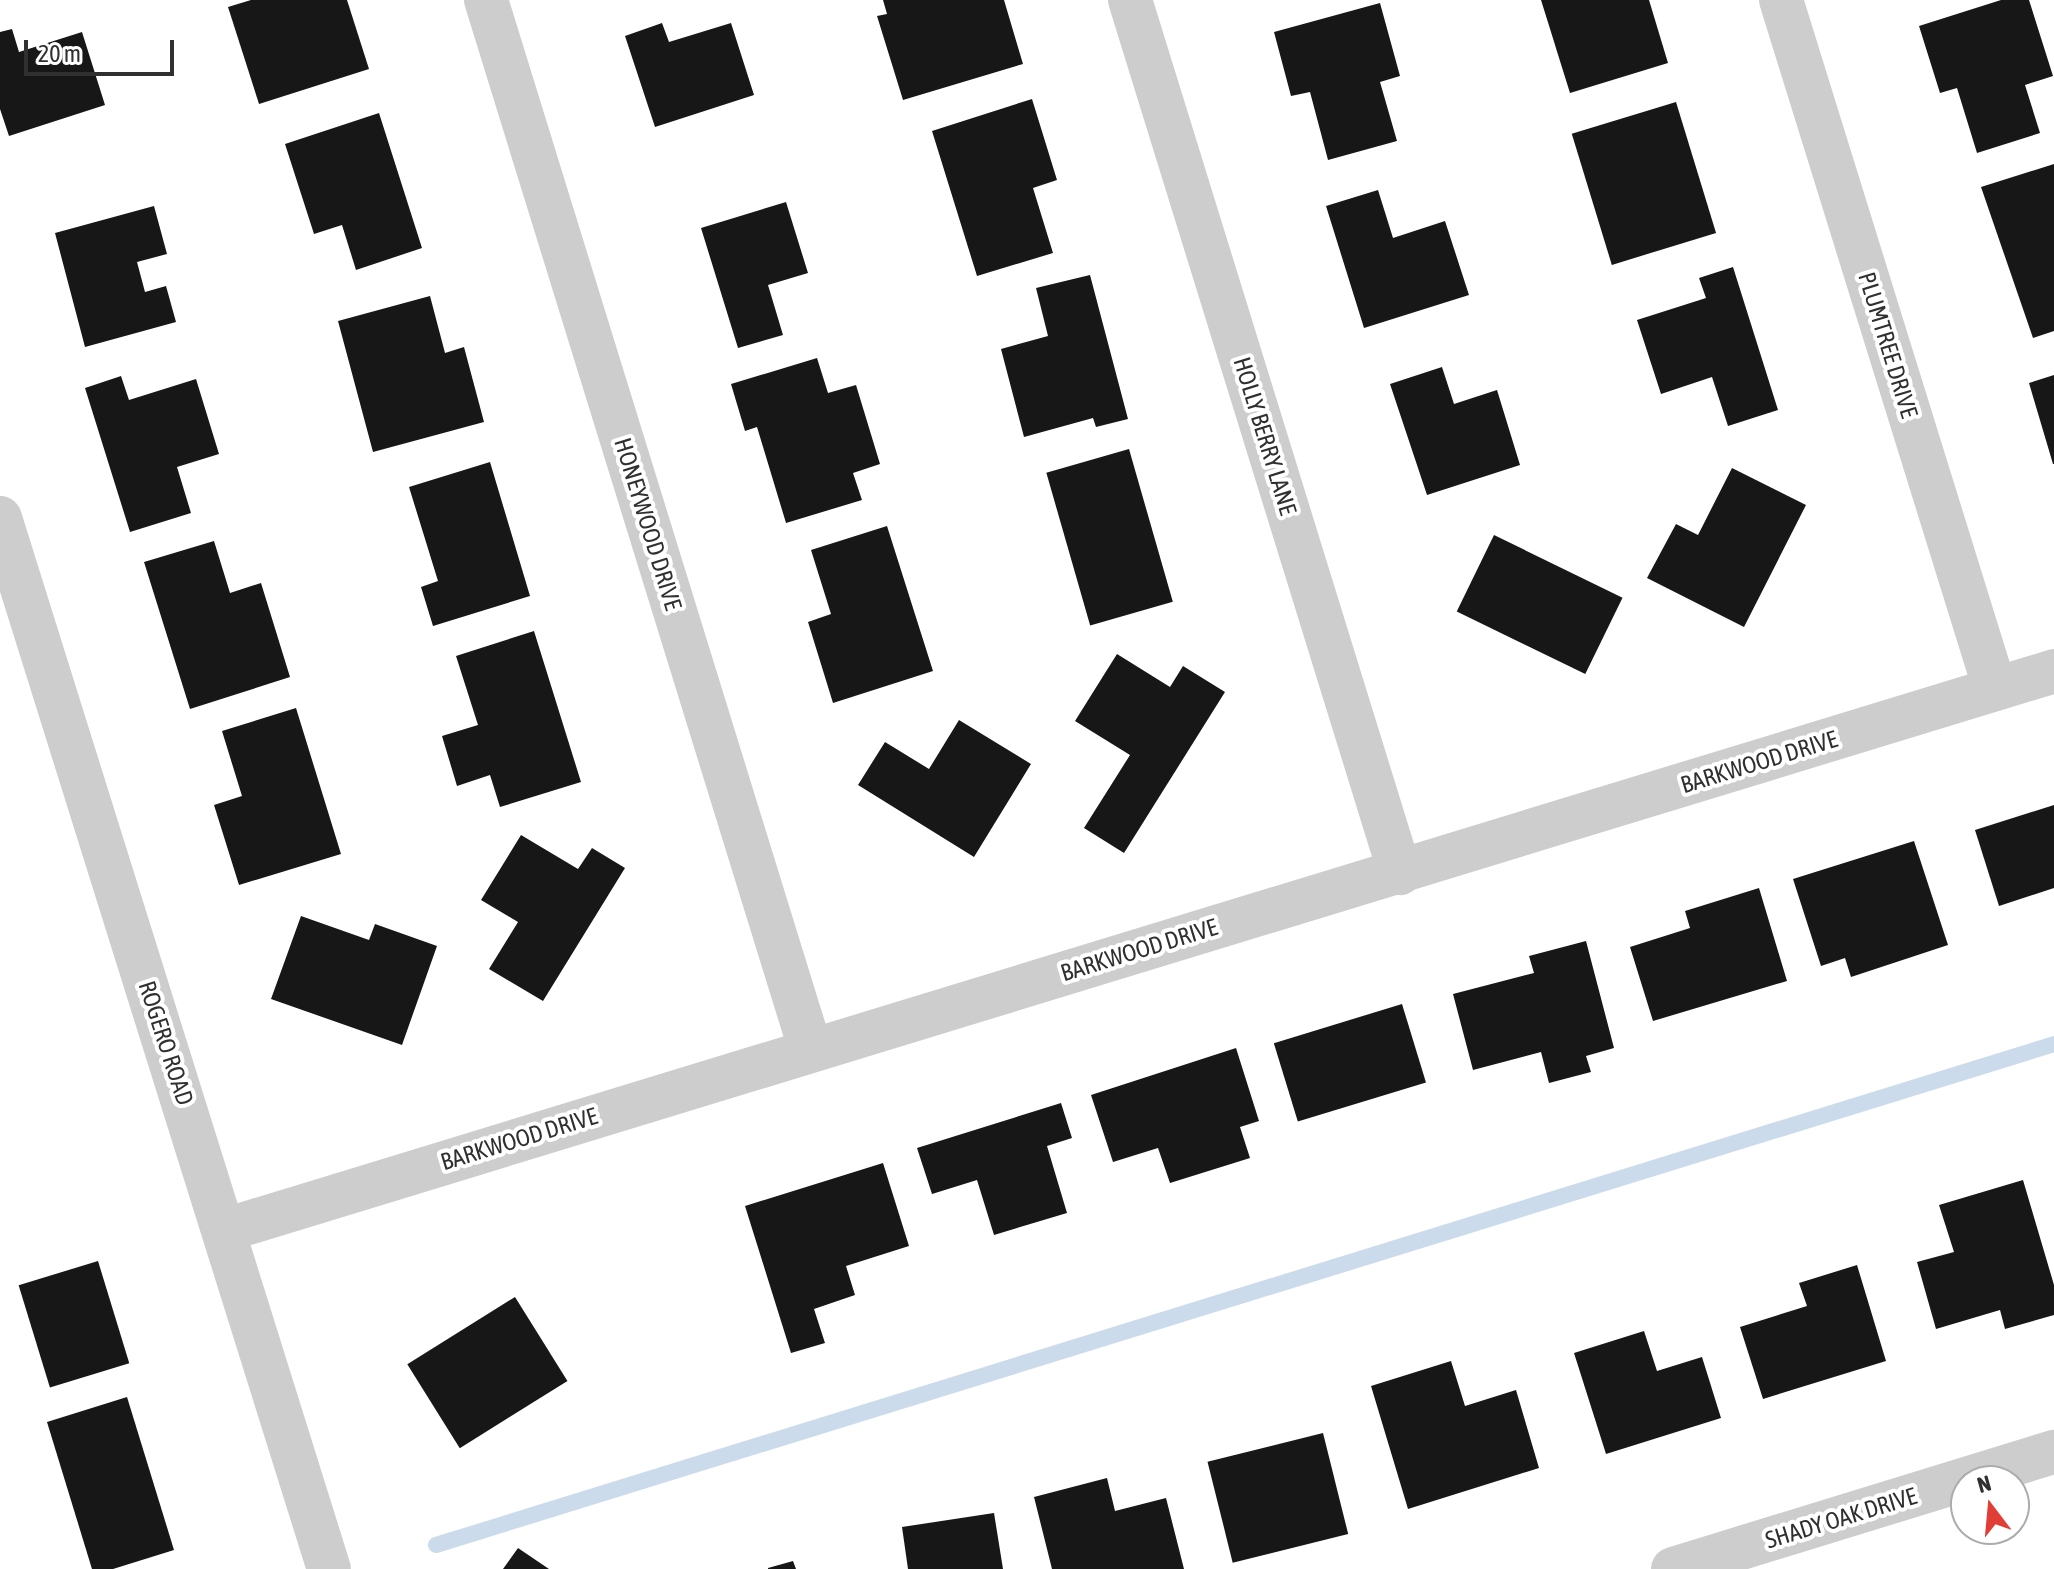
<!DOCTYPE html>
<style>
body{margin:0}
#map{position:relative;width:2054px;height:1569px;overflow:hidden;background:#fff;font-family:"Asap Condensed",sans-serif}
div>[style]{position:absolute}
.stream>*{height:16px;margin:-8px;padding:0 8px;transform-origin:8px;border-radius:8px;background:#cbdbeb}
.building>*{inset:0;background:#171717;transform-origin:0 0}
.minor>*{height:44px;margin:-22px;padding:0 22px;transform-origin:22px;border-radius:22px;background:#cdcdcd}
.tertiary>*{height:44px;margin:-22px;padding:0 22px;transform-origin:22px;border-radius:22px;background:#cdcdcd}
span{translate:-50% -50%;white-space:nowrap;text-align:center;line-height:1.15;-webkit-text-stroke:8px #fff;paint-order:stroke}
.street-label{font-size:24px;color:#303030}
.north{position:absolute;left:1950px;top:1465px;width:80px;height:80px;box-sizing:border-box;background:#fff;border:2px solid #acacac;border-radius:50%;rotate:344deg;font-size:22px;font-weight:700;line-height:32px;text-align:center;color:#303030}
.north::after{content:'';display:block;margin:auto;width:28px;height:36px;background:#e13e37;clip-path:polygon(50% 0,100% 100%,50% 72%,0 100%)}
.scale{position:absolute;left:24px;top:40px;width:150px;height:36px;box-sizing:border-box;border:4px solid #303030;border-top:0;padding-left:10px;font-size:24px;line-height:28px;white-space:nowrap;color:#303030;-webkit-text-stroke:6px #fff;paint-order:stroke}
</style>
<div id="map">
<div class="stream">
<div style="left:436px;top:1545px;width:1694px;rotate:-17.2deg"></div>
</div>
<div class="building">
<div style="clip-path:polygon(251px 0,347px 0,369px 69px,259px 104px,228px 7px)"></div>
<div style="clip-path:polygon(883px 0,1004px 0,1023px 64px,903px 100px,877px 16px,887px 14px)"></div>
<div style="clip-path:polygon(1541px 0,1649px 0,1668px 63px,1570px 93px)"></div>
<div style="clip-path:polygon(2001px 0,2029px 0,2053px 76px,2025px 85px,2040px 133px,1977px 153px,1957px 88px,1940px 93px,1919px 26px)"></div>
<div style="clip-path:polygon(1380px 3px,1400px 76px,1380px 82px,1397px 141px,1328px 160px,1310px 92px,1291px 96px,1274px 32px)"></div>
<div style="clip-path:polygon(662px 23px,669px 42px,731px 23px,754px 95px,655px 127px,625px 36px)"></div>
<div style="clip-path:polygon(12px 29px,19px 52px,82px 32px,105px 105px,9px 136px,0 109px,0 32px)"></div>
<div style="clip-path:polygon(1032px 99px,1057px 180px,1033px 188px,1053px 253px,977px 276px,932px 131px)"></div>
<div style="left:1676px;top:102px;width:137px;height:109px;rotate:73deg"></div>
<div style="clip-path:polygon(379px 113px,422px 248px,356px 270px,342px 225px,314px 234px,285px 144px)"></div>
<div style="clip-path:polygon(2054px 164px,2054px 331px,2033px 338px,1981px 187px)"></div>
<div style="clip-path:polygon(1378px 190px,1393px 238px,1445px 221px,1469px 295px,1364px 328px,1326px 206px)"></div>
<div style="clip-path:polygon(786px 202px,808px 273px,768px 285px,783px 335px,738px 348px,701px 228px)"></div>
<div style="clip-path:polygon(154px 206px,167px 254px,137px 262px,145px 292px,166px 286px,176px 322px,85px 347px,55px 233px)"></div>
<div style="clip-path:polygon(1733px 267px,1778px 410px,1728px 426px,1712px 377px,1661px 394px,1637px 320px,1706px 298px,1699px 278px)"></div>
<div style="clip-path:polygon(1090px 275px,1128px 419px,1096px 427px,1093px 418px,1024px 437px,1001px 349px,1048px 336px,1036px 288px)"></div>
<div style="clip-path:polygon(430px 296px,445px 353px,464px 347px,484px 422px,373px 452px,338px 321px)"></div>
<div style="clip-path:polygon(817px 358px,828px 393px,856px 385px,880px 464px,853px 473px,862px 500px,786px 523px,757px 427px,745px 431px,731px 384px)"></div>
<div style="clip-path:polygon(1442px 367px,1454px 404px,1497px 390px,1520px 465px,1427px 495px,1390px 384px)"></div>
<div style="clip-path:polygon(2054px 375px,2054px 464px,2053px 464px,2029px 383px)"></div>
<div style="clip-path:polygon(121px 376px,129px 400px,196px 379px,219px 454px,177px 467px,191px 513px,130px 532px,85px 388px)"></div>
<div style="left:1129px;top:449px;width:159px;height:86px;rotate:74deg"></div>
<div style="clip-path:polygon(490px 462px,530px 596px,433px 626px,421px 587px,438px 581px,409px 487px)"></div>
<div style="clip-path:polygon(1732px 468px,1806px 505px,1744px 627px,1647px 578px,1676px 524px,1698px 535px)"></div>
<div style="clip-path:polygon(887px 526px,933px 671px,833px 703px,808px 622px,831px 614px,811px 550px)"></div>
<div style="left:1494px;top:535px;width:143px;height:85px;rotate:26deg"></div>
<div style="clip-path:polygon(214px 541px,230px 593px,261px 583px,290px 677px,190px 709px,144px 562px)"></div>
<div style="clip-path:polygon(534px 631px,581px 782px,500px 807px,490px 775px,457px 786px,442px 736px,478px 725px,456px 656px)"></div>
<div style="clip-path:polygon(1117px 654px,1170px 687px,1183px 666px,1225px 692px,1124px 853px,1084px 828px,1130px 755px,1075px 721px)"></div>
<div style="clip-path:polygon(296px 708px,341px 854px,239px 885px,214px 805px,242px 796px,222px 731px)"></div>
<div style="clip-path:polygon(959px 720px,1031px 764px,974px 857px,858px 785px,885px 742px,929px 769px)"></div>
<div style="clip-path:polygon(2054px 805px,2054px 888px,1999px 906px,1975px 830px)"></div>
<div style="clip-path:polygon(521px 835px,578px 869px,592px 848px,625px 868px,543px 1001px,489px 969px,518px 922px,481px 900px)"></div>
<div style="clip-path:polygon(1914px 841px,1948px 945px,1851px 977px,1845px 958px,1821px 966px,1793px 879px)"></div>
<div style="clip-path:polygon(1759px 888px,1787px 981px,1653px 1021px,1630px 947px,1690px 928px,1685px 911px)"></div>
<div style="clip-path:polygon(301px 916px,369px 940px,375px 924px,437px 946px,402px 1045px,271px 999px)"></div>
<div style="clip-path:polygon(1586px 941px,1614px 1048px,1586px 1056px,1591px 1072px,1549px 1083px,1541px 1052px,1473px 1070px,1453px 994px,1534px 973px,1529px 956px)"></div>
<div style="left:1402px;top:1004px;width:82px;height:134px;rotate:73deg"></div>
<div style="clip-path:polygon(1236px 1048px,1259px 1121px,1240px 1127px,1250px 1158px,1170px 1183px,1158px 1148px,1113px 1162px,1091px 1095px)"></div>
<div style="clip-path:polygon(1061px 1103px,1072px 1138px,1047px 1146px,1067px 1213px,994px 1235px,977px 1180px,932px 1194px,917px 1148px)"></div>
<div style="clip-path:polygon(883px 1163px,909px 1246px,846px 1266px,855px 1295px,814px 1309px,825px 1343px,791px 1353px,745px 1206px)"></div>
<div style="clip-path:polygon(2023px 1180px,2054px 1285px,2054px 1315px,2005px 1329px,2000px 1310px,1936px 1329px,1917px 1262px,1954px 1252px,1939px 1205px)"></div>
<div style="left:98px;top:1261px;width:107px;height:83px;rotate:73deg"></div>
<div style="clip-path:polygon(1857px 1265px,1886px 1361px,1763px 1399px,1740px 1327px,1807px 1306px,1799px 1283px)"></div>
<div style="left:515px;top:1297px;width:99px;height:127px;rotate:58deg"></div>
<div style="clip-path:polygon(1644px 1331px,1657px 1371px,1702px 1357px,1721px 1418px,1606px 1454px,1574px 1353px)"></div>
<div style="clip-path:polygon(1451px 1361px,1465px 1406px,1516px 1390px,1539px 1468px,1408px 1509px,1371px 1386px)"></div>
<div style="clip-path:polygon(127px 1397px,174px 1550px,113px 1569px,92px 1569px,47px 1422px)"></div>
<div style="left:1323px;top:1433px;width:104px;height:119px;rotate:76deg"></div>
<div style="clip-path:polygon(1107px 1478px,1115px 1511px,1166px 1498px,1184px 1569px,1052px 1569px,1034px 1497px)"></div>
<div style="clip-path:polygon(994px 1513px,1003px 1569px,908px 1569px,902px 1527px)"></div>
<div style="clip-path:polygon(518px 1548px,549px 1569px,503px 1569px)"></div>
<div style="clip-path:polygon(793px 1561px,796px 1569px,768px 1569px,768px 1568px)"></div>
</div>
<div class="minor">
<div style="left:486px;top:0;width:1097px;rotate:72.82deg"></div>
<div style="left:1130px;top:0;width:914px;rotate:72.81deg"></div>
<div style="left:1781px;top:0;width:721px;rotate:72.75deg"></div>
<div style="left:225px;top:1230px;width:1913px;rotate:-16.99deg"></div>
<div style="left:1673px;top:1569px;width:399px;rotate:-17.1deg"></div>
</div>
<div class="tertiary">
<div style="left:0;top:518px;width:1101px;rotate:72.62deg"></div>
</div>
<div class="street-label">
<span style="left:1888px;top:345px;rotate:73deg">PLUMTREE DRIVE</span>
<span style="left:1265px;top:436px;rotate:73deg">HOLLY BERRY LANE</span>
<span style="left:648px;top:524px;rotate:73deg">HONEYWOOD DRIVE</span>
<span style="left:1759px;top:762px;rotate:-17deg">BARKWOOD DRIVE</span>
<span style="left:1139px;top:950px;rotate:-17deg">BARKWOOD DRIVE</span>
<span style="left:166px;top:1043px;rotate:72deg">ROGERO ROAD</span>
<span style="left:519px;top:1139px;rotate:-17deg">BARKWOOD DRIVE</span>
<span style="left:1841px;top:1518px;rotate:-17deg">SHADY OAK DRIVE</span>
</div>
<div class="north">N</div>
<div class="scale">20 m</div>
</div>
